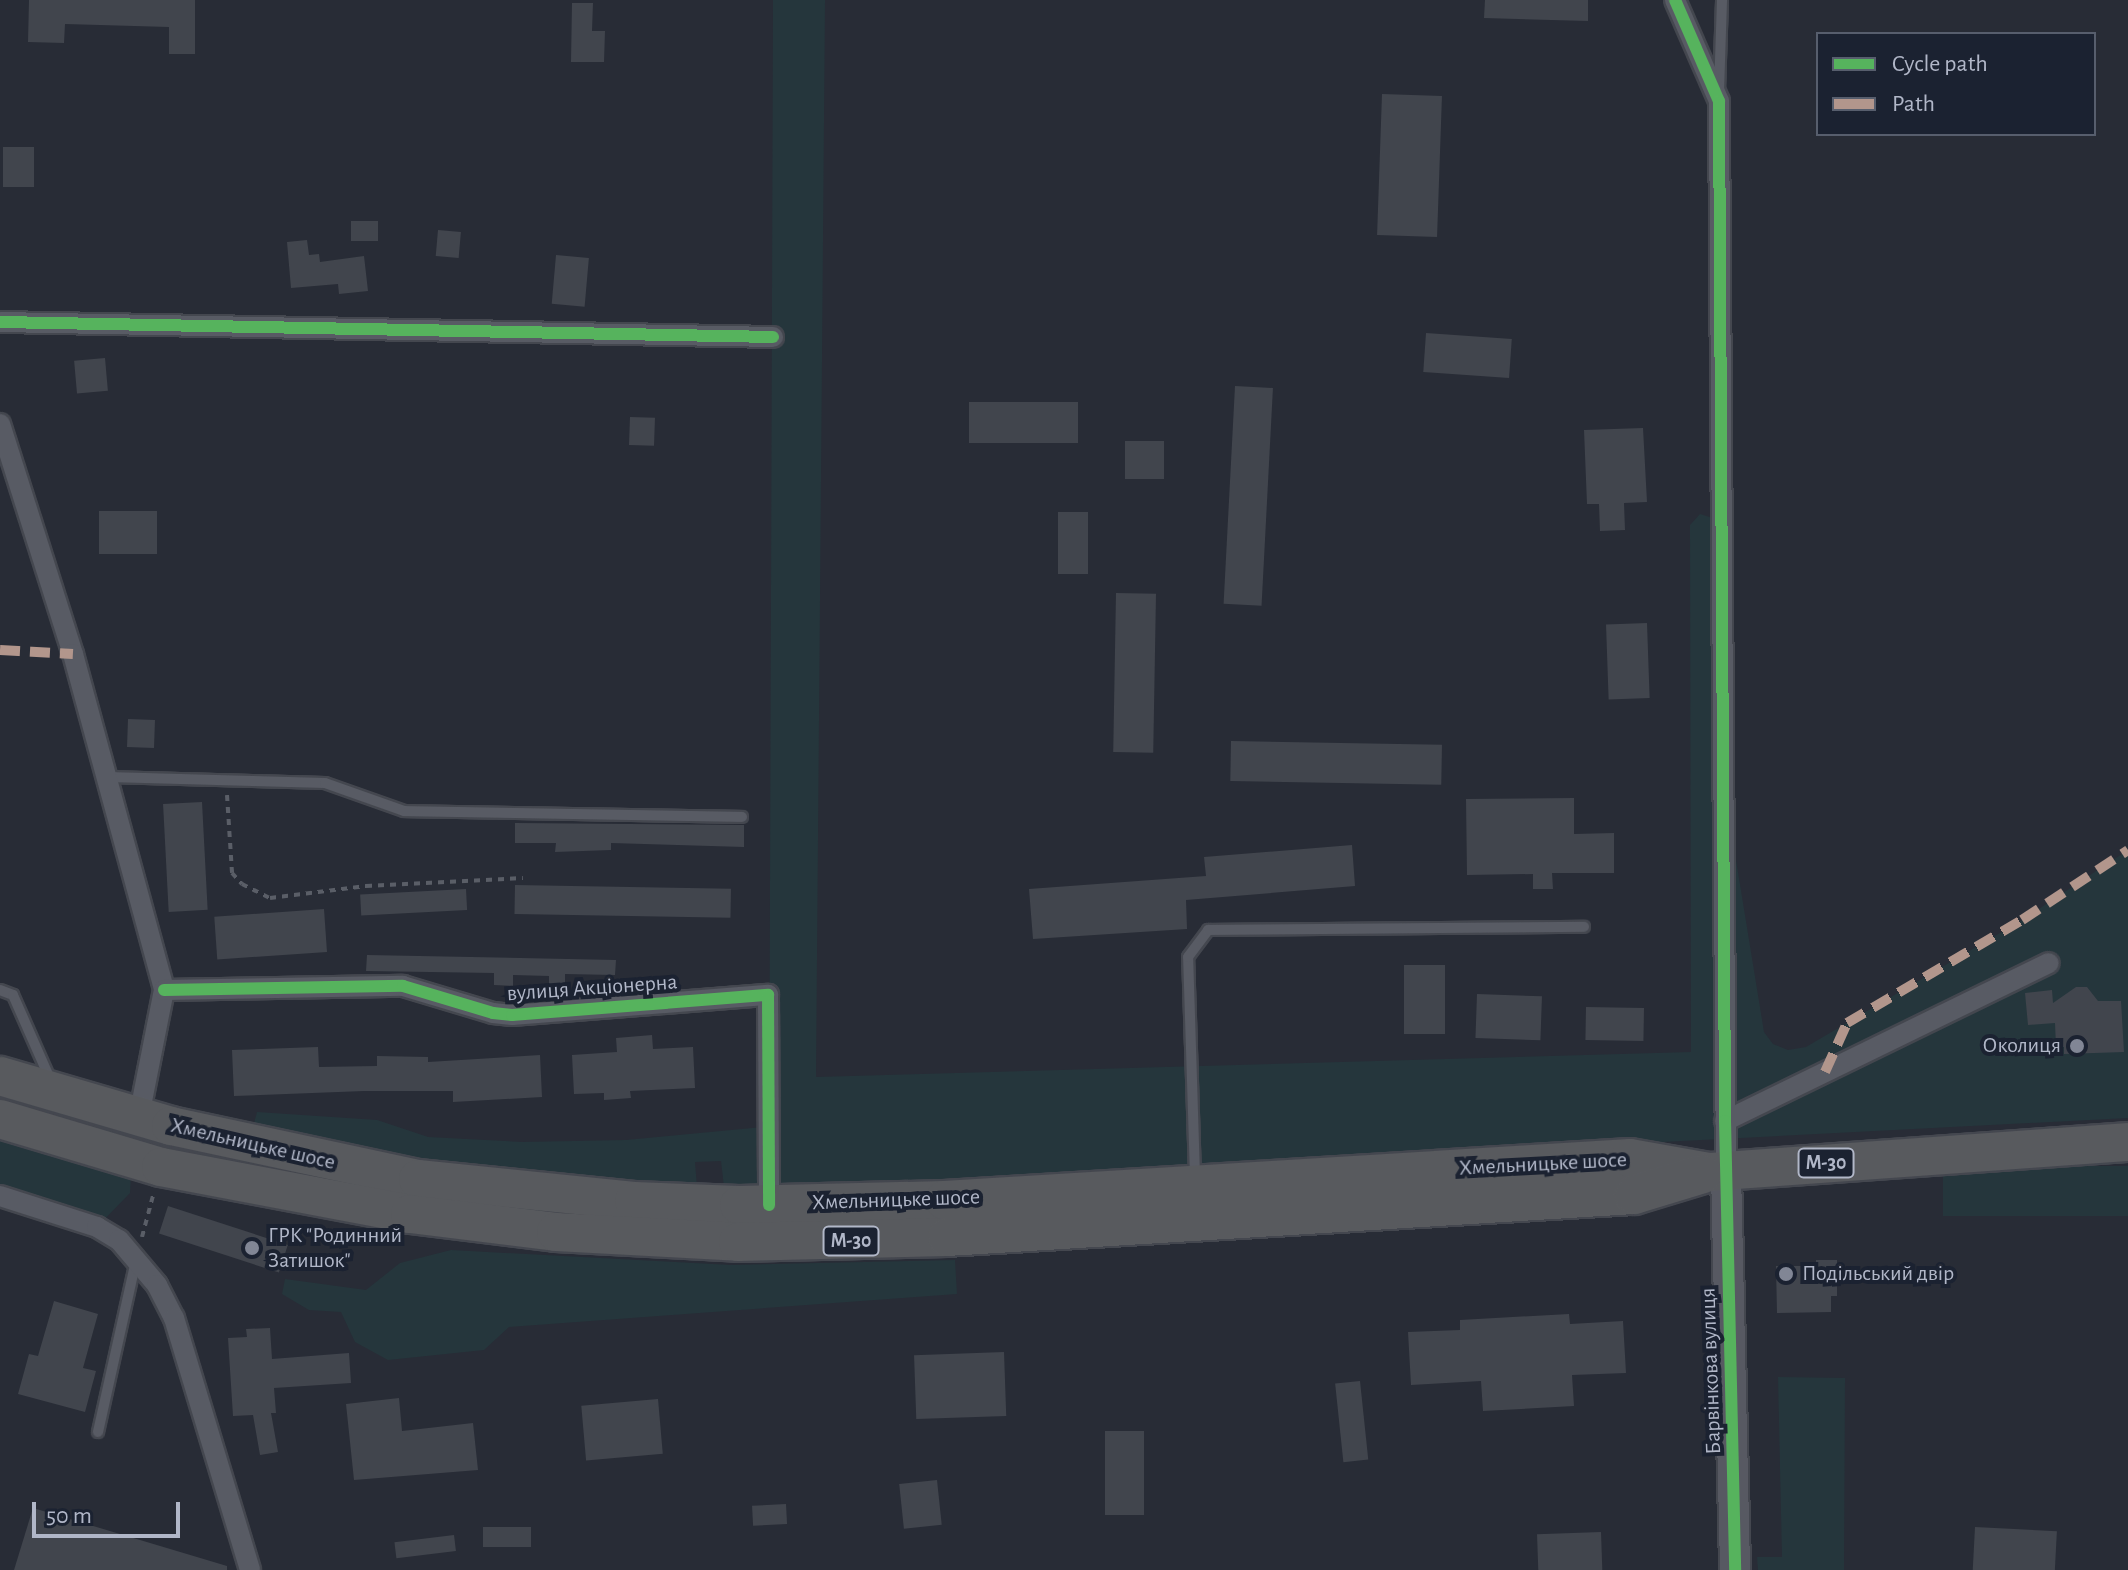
<!DOCTYPE html>
<meta charset="utf-8">
<style>
body{margin:0}
#map{position:relative;width:2128px;height:1570px;overflow:hidden;background:#282c36;font-family:"Alegreya Sans",sans-serif}
div>[style]{position:absolute}
.green>*{inset:0;background:#25363c;transform-origin:0 0}
.building>*{inset:0;background:#41454d;transform-origin:0 0}
.path>*{height:4px;margin-top:-2px;transform-origin:0;background:repeating-linear-gradient(90deg,#5a5e67 0 6px,transparent 0 12px)}
.roads{filter:drop-shadow(2px 0 #44474f) drop-shadow(-2px 0 #44474f) drop-shadow(0 2px #44474f) drop-shadow(0 -2px #44474f)}
.lane>*{height:10px;margin:-5px;padding:0 5px;transform-origin:5px;border-radius:5px;background:#585b64}
.street>*{height:20px;margin:-10px;padding:0 10px;transform-origin:10px;border-radius:10px;background:#585b64}
.secondary>*{height:30px;margin:-15px;padding:0 15px;transform-origin:15px;border-radius:15px;background:#575962}
.highway>*{height:38px;margin:-19px;padding:0 19px;transform-origin:19px;border-radius:19px;background:#585a5e}
.quiet>*{height:10px;margin-top:-5px;transform-origin:0;background:repeating-linear-gradient(90deg,#b2968c 0 20px,transparent 0 30px)}
.cycleway>*{height:12px;margin:-6px;padding:0 6px;transform-origin:6px;border-radius:6px;background:#56b35d}
.dots>*{width:22px;height:22px;translate:-50% -50%;box-sizing:border-box;border:4px solid #1b2231;border-radius:50%}
span{translate:-50% -50%;white-space:nowrap;text-align:center;line-height:1.15;-webkit-text-stroke:8px #1b2231;paint-order:stroke}
.shield-label span{padding:2px 6px;background:#1b2231;border:2px solid;border-radius:6px;-webkit-text-stroke-width:0}
.shield-label{font-size:20px;color:#b1b7c8;font-weight:700}
.street-label{font-size:22px;color:#b1b7c8}
.poi-label{font-size:22px;color:#b1b7c8}
.right{translate:-100% -50%;text-align:right}
.left{translate:0 -50%;text-align:left}
.legend{position:absolute;left:1816px;top:32px;width:280px;height:104px;box-sizing:border-box;background:#1b2231;border:2px solid #575e6d;margin:0;padding:10px 14px;list-style:none;font-size:24px;color:#b1b7c8}
.legend li{display:flex;align-items:center;gap:16px;height:40px}
.legend b{width:40px;border:2px solid #575e6d}
.scale{position:absolute;left:32px;top:1502px;width:148px;height:36px;box-sizing:border-box;border:4px solid #b1b7c8;border-top:0;padding-left:10px;font-size:24px;line-height:28px;white-space:nowrap;color:#b1b7c8;-webkit-text-stroke:6px #1b2231;paint-order:stroke}
</style>
<div id="map">
<div class="green">
<div style="clip-path:polygon(773px 0,825px 0,816px 1077px,1691px 1052px,1690px 525px,1700px 514px,1722px 521px,1723px 780px,1764px 1032px,1773px 1044px,1788px 1050px,1806px 1047px,2022px 920px,2128px 850px,2128px 1118px,769px 1188px)"></div>
<div style="clip-path:polygon(257px 1112px,377px 1120px,428px 1137px,522px 1142px,626px 1140px,763px 1127px,763px 1188px,724px 1187px,721px 1161px,695px 1162px,697px 1187px,642px 1185px,414px 1164px,253px 1127px)"></div>
<div style="clip-path:polygon(0 1132px,131px 1174px,130px 1193px,97px 1227px,0 1196px)"></div>
<div style="left:2128px;top:1166px;width:50px;height:185px;rotate:90deg"></div>
<div style="clip-path:polygon(451px 1250px,731px 1265px,955px 1260px,957px 1294px,509px 1327px,484px 1350px,388px 1360px,355px 1342px,341px 1312px,309px 1310px,282px 1294px,285px 1279px,366px 1290px,400px 1263px)"></div>
<div style="clip-path:polygon(1778px 1377px,1845px 1378px,1844px 1570px,1758px 1570px,1757px 1557px,1782px 1557px)"></div>
</div>
<div class="building">
<div style="clip-path:polygon(29px 0,195px 0,195px 54px,169px 54px,169px 27px,65px 24px,64px 43px,28px 42px)"></div>
<div style="clip-path:polygon(1485px 0,1588px 0,1588px 21px,1484px 18px)"></div>
<div style="clip-path:polygon(572px 3px,593px 3px,592px 31px,605px 31px,604px 62px,571px 62px)"></div>
<div style="left:1382px;top:94px;width:60px;height:141px;rotate:2deg"></div>
<div style="left:3px;top:147px;width:31px;height:40px"></div>
<div style="left:351px;top:221px;width:27px;height:20px"></div>
<div style="left:438px;top:230px;width:23px;height:26px;rotate:5deg"></div>
<div style="clip-path:polygon(307px 240px,309px 255px,319px 254px,320px 262px,364px 256px,368px 291px,339px 294px,338px 284px,291px 288px,287px 242px)"></div>
<div style="left:556px;top:255px;width:33px;height:49px;rotate:5deg"></div>
<div style="left:1426px;top:333px;width:86px;height:39px;rotate:4deg"></div>
<div style="left:105px;top:358px;width:33px;height:31px;rotate:85deg"></div>
<div style="left:1235px;top:386px;width:38px;height:218px;rotate:3deg"></div>
<div style="left:969px;top:402px;width:109px;height:41px"></div>
<div style="left:630px;top:417px;width:25px;height:28px;rotate:2deg"></div>
<div style="clip-path:polygon(1643px 428px,1647px 502px,1624px 503px,1625px 530px,1600px 531px,1599px 504px,1587px 504px,1584px 430px)"></div>
<div style="left:1125px;top:441px;width:39px;height:38px"></div>
<div style="left:157px;top:511px;width:43px;height:58px;rotate:90deg"></div>
<div style="left:1058px;top:512px;width:30px;height:62px"></div>
<div style="left:1116px;top:593px;width:40px;height:159px;rotate:1deg"></div>
<div style="left:1647px;top:623px;width:75px;height:41px;rotate:88deg"></div>
<div style="left:128px;top:719px;width:27px;height:28px;rotate:2deg"></div>
<div style="left:1231px;top:741px;width:211px;height:40px;rotate:1deg"></div>
<div style="clip-path:polygon(1574px 798px,1574px 834px,1614px 833px,1614px 873px,1552px 873px,1553px 889px,1533px 889px,1533px 874px,1467px 875px,1466px 799px)"></div>
<div style="left:202px;top:802px;width:108px;height:39px;rotate:87deg"></div>
<div style="clip-path:polygon(515px 823px,744px 825px,744px 847px,611px 843px,611px 850px,555px 852px,556px 843px,515px 843px)"></div>
<div style="clip-path:polygon(1352px 845px,1355px 886px,1186px 900px,1187px 929px,1033px 939px,1029px 889px,1206px 876px,1204px 857px)"></div>
<div style="left:515px;top:885px;width:216px;height:29px;rotate:1deg"></div>
<div style="left:466px;top:889px;width:21px;height:106px;rotate:87deg"></div>
<div style="left:324px;top:909px;width:43px;height:110px;rotate:86deg"></div>
<div style="clip-path:polygon(367px 955px,616px 960px,615px 975px,565px 974px,565px 986px,549px 985px,549px 976px,513px 975px,513px 986px,494px 985px,494px 973px,366px 971px)"></div>
<div style="left:1404px;top:965px;width:41px;height:69px"></div>
<div style="clip-path:polygon(2076px 987px,2087px 987px,2098px 1001px,2121px 1001px,2124px 1052px,2064px 1054px,2064px 1047px,2056px 1047px,2055px 1023px,2028px 1025px,2025px 993px,2052px 990px,2053px 1003px)"></div>
<div style="left:1477px;top:994px;width:65px;height:44px;rotate:2deg"></div>
<div style="left:1586px;top:1007px;width:58px;height:33px;rotate:1deg"></div>
<div style="clip-path:polygon(652px 1035px,653px 1049px,693px 1047px,695px 1088px,630px 1091px,631px 1098px,604px 1100px,604px 1093px,574px 1094px,572px 1055px,617px 1052px,616px 1038px)"></div>
<div style="clip-path:polygon(318px 1047px,319px 1067px,377px 1066px,377px 1056px,428px 1057px,428px 1062px,540px 1055px,542px 1097px,453px 1102px,453px 1091px,364px 1091px,234px 1096px,232px 1050px)"></div>
<div style="left:168px;top:1206px;width:126px;height:29px;rotate:18deg"></div>
<div style="clip-path:polygon(1816px 1260px,1837px 1260px,1837px 1296px,1831px 1296px,1831px 1312px,1777px 1313px,1776px 1266px,1816px 1266px)"></div>
<div style="clip-path:polygon(54px 1301px,98px 1314px,83px 1368px,96px 1371px,85px 1412px,18px 1394px,29px 1354px,38px 1356px)"></div>
<div style="clip-path:polygon(1569px 1314px,1570px 1324px,1623px 1321px,1626px 1373px,1572px 1375px,1574px 1406px,1483px 1411px,1481px 1381px,1411px 1385px,1408px 1332px,1460px 1330px,1460px 1320px)"></div>
<div style="clip-path:polygon(270px 1328px,272px 1359px,349px 1353px,351px 1383px,274px 1388px,276px 1413px,271px 1413px,278px 1452px,260px 1455px,253px 1415px,233px 1416px,228px 1338px,247px 1337px,246px 1329px)"></div>
<div style="left:1004px;top:1352px;width:64px;height:90px;rotate:88deg"></div>
<div style="left:1360px;top:1381px;width:79px;height:25px;rotate:84deg"></div>
<div style="clip-path:polygon(399px 1398px,402px 1431px,473px 1423px,478px 1470px,354px 1480px,346px 1404px)"></div>
<div style="left:658px;top:1399px;width:55px;height:77px;rotate:85deg"></div>
<div style="left:1105px;top:1431px;width:39px;height:84px"></div>
<div style="left:937px;top:1480px;width:45px;height:38px;rotate:84deg"></div>
<div style="left:786px;top:1504px;width:20px;height:34px;rotate:87deg"></div>
<div style="clip-path:polygon(33px 1508px,227px 1566px,227px 1570px,14px 1570px)"></div>
<div style="left:483px;top:1527px;width:48px;height:20px"></div>
<div style="left:1975px;top:1527px;width:82px;height:43px;rotate:3deg"></div>
<div style="left:1601px;top:1532px;width:38px;height:64px;rotate:88deg"></div>
<div style="left:454px;top:1535px;width:16px;height:60px;rotate:83deg"></div>
</div>
<div class="path">
<div style="left:227px;top:795px;width:78px;rotate:86.3deg"></div>
<div style="left:232px;top:873px;width:15px;rotate:48deg"></div>
<div style="left:242px;top:884px;width:31px;rotate:27deg"></div>
<div style="left:270px;top:898px;width:97px;rotate:-7.1deg"></div>
<div style="left:366px;top:886px;width:157px;rotate:-2.9deg"></div>
<div style="left:142px;top:1237px;width:47px;rotate:-75.1deg"></div>
</div>
<div class="roads">
<div class="lane">
<div style="left:1719px;top:91px;width:91px;rotate:-88.1deg"></div>
<div style="left:108px;top:777px;width:217px;rotate:1.6deg"></div>
<div style="left:325px;top:783px;width:84px;rotate:19.5deg"></div>
<div style="left:404px;top:811px;width:338px;rotate:1deg"></div>
<div style="left:0;top:990px;width:14px;rotate:21deg"></div>
<div style="left:13px;top:995px;width:94px;rotate:66.2deg"></div>
<div style="left:1195px;top:1176px;width:219px;rotate:-91.8deg"></div>
<div style="left:1188px;top:957px;width:34px;rotate:-53deg"></div>
<div style="left:1208px;top:930px;width:376px;rotate:-0.5deg"></div>
<div style="left:98px;top:1432px;width:175px;rotate:-77.5deg"></div>
</div>
<div class="street">
<div style="left:1675px;top:0;width:110px;rotate:66.5deg"></div>
<div style="left:1719px;top:101px;width:1070px;rotate:89.63deg"></div>
<div style="left:0;top:322px;width:773px;rotate:1.11deg"></div>
<div style="left:0;top:424px;width:241px;rotate:72.4deg"></div>
<div style="left:73px;top:654px;width:348px;rotate:74.8deg"></div>
<div style="left:164px;top:990px;width:128px;rotate:101.2deg"></div>
<div style="left:164px;top:990px;width:239px;rotate:-1deg"></div>
<div style="left:403px;top:986px;width:94px;rotate:16.7deg"></div>
<div style="left:493px;top:1013px;width:19px;rotate:6deg"></div>
<div style="left:512px;top:1015px;width:257px;rotate:-4.5deg"></div>
<div style="left:768px;top:995px;width:210px;rotate:89.7deg"></div>
<div style="left:1725px;top:1121px;width:360px;rotate:-26deg"></div>
<div style="left:0;top:1196px;width:102px;rotate:17.7deg"></div>
<div style="left:97px;top:1227px;width:26px;rotate:31deg"></div>
<div style="left:119px;top:1240px;width:59px;rotate:49.8deg"></div>
<div style="left:157px;top:1285px;width:37px;rotate:63deg"></div>
<div style="left:174px;top:1318px;width:263px;rotate:73.2deg"></div>
</div>
<div class="secondary">
<div style="left:1726px;top:1171px;width:399px;rotate:88.7deg"></div>
</div>
<div class="highway">
<div style="left:0;top:1076px;width:178px;rotate:16.3deg"></div>
<div style="left:171px;top:1126px;width:253px;rotate:12.1deg"></div>
<div style="left:418px;top:1179px;width:217px;rotate:5.8deg"></div>
<div style="left:634px;top:1201px;width:105px;rotate:2.2deg"></div>
<div style="left:739px;top:1205px;width:205px;rotate:-1.4deg"></div>
<div style="left:944px;top:1200px;width:687px;rotate:-3.5deg"></div>
<div style="left:1630px;top:1158px;width:80px;rotate:10deg"></div>
<div style="left:1709px;top:1172px;width:420px;rotate:-4.1deg"></div>
<div style="left:0;top:1119px;width:168px;rotate:16.6deg"></div>
<div style="left:161px;top:1167px;width:253px;rotate:10.7deg"></div>
<div style="left:410px;top:1214px;width:147px;rotate:7deg"></div>
<div style="left:556px;top:1232px;width:182px;rotate:3.1deg"></div>
<div style="left:738px;top:1242px;width:209px;rotate:-1.4deg"></div>
<div style="left:947px;top:1237px;width:688px;rotate:-3.5deg"></div>
<div style="left:1634px;top:1195px;width:72px;rotate:-16.9deg"></div>
</div>
</div>
<div class="quiet">
<div style="left:0;top:650px;width:73px;rotate:3.1deg"></div>
<div style="left:1825px;top:1072px;width:54px;rotate:-65.8deg"></div>
<div style="left:1847px;top:1023px;width:203px;rotate:-30.5deg"></div>
<div style="left:2022px;top:920px;width:127px;rotate:-33.4deg"></div>
</div>
<div class="cycleway">
<div style="left:1675px;top:0;width:110px;rotate:66.5deg"></div>
<div style="left:1719px;top:101px;width:1020px;rotate:89.66deg"></div>
<div style="left:1725px;top:1121px;width:449px;rotate:88.7deg"></div>
<div style="left:0;top:322px;width:773px;rotate:1.11deg"></div>
<div style="left:164px;top:990px;width:239px;rotate:-1deg"></div>
<div style="left:403px;top:986px;width:94px;rotate:16.7deg"></div>
<div style="left:493px;top:1013px;width:19px;rotate:6deg"></div>
<div style="left:512px;top:1015px;width:257px;rotate:-4.5deg"></div>
<div style="left:768px;top:995px;width:210px;rotate:89.7deg"></div>
</div>
<div class="dots">
<div style="left:2077px;top:1046px;background:#818695"></div>
<div style="left:252px;top:1248px;background:#818695"></div>
<div style="left:1786px;top:1274px;background:#818695"></div>
</div>
<div class="shield-label">
<span style="left:1826px;top:1163px">М-30</span>
<span style="left:851px;top:1241px">М-30</span>
</div>
<div class="street-label">
<span style="left:592px;top:988px;rotate:-4deg">вулиця Акціонерна</span>
<span style="left:253px;top:1144px;rotate:13deg">Хмельницьке шосе</span>
<span style="left:1543px;top:1164px;rotate:-3deg">Хмельницьке шосе</span>
<span style="left:896px;top:1200px;rotate:-2deg">Хмельницьке шосе</span>
<span style="left:1711px;top:1371px;rotate:-92deg">Барвінкова вулиця</span>
</div>
<div class="poi-label">
<span class="right" style="left:2061px;top:1046px">Околиця</span>
<span class="left" style="left:268px;top:1248px">ГРК "Родинний<br>Затишок"</span>
<span class="left" style="left:1802px;top:1274px">Подільський двір</span>
</div>
<ul class="legend">
<li><b style="height:10px;background:#56b35d"></b>Cycle path</li>
<li><b style="height:10px;background:#b2968c"></b>Path</li>
</ul>
<div class="scale">50 m</div>
</div>
